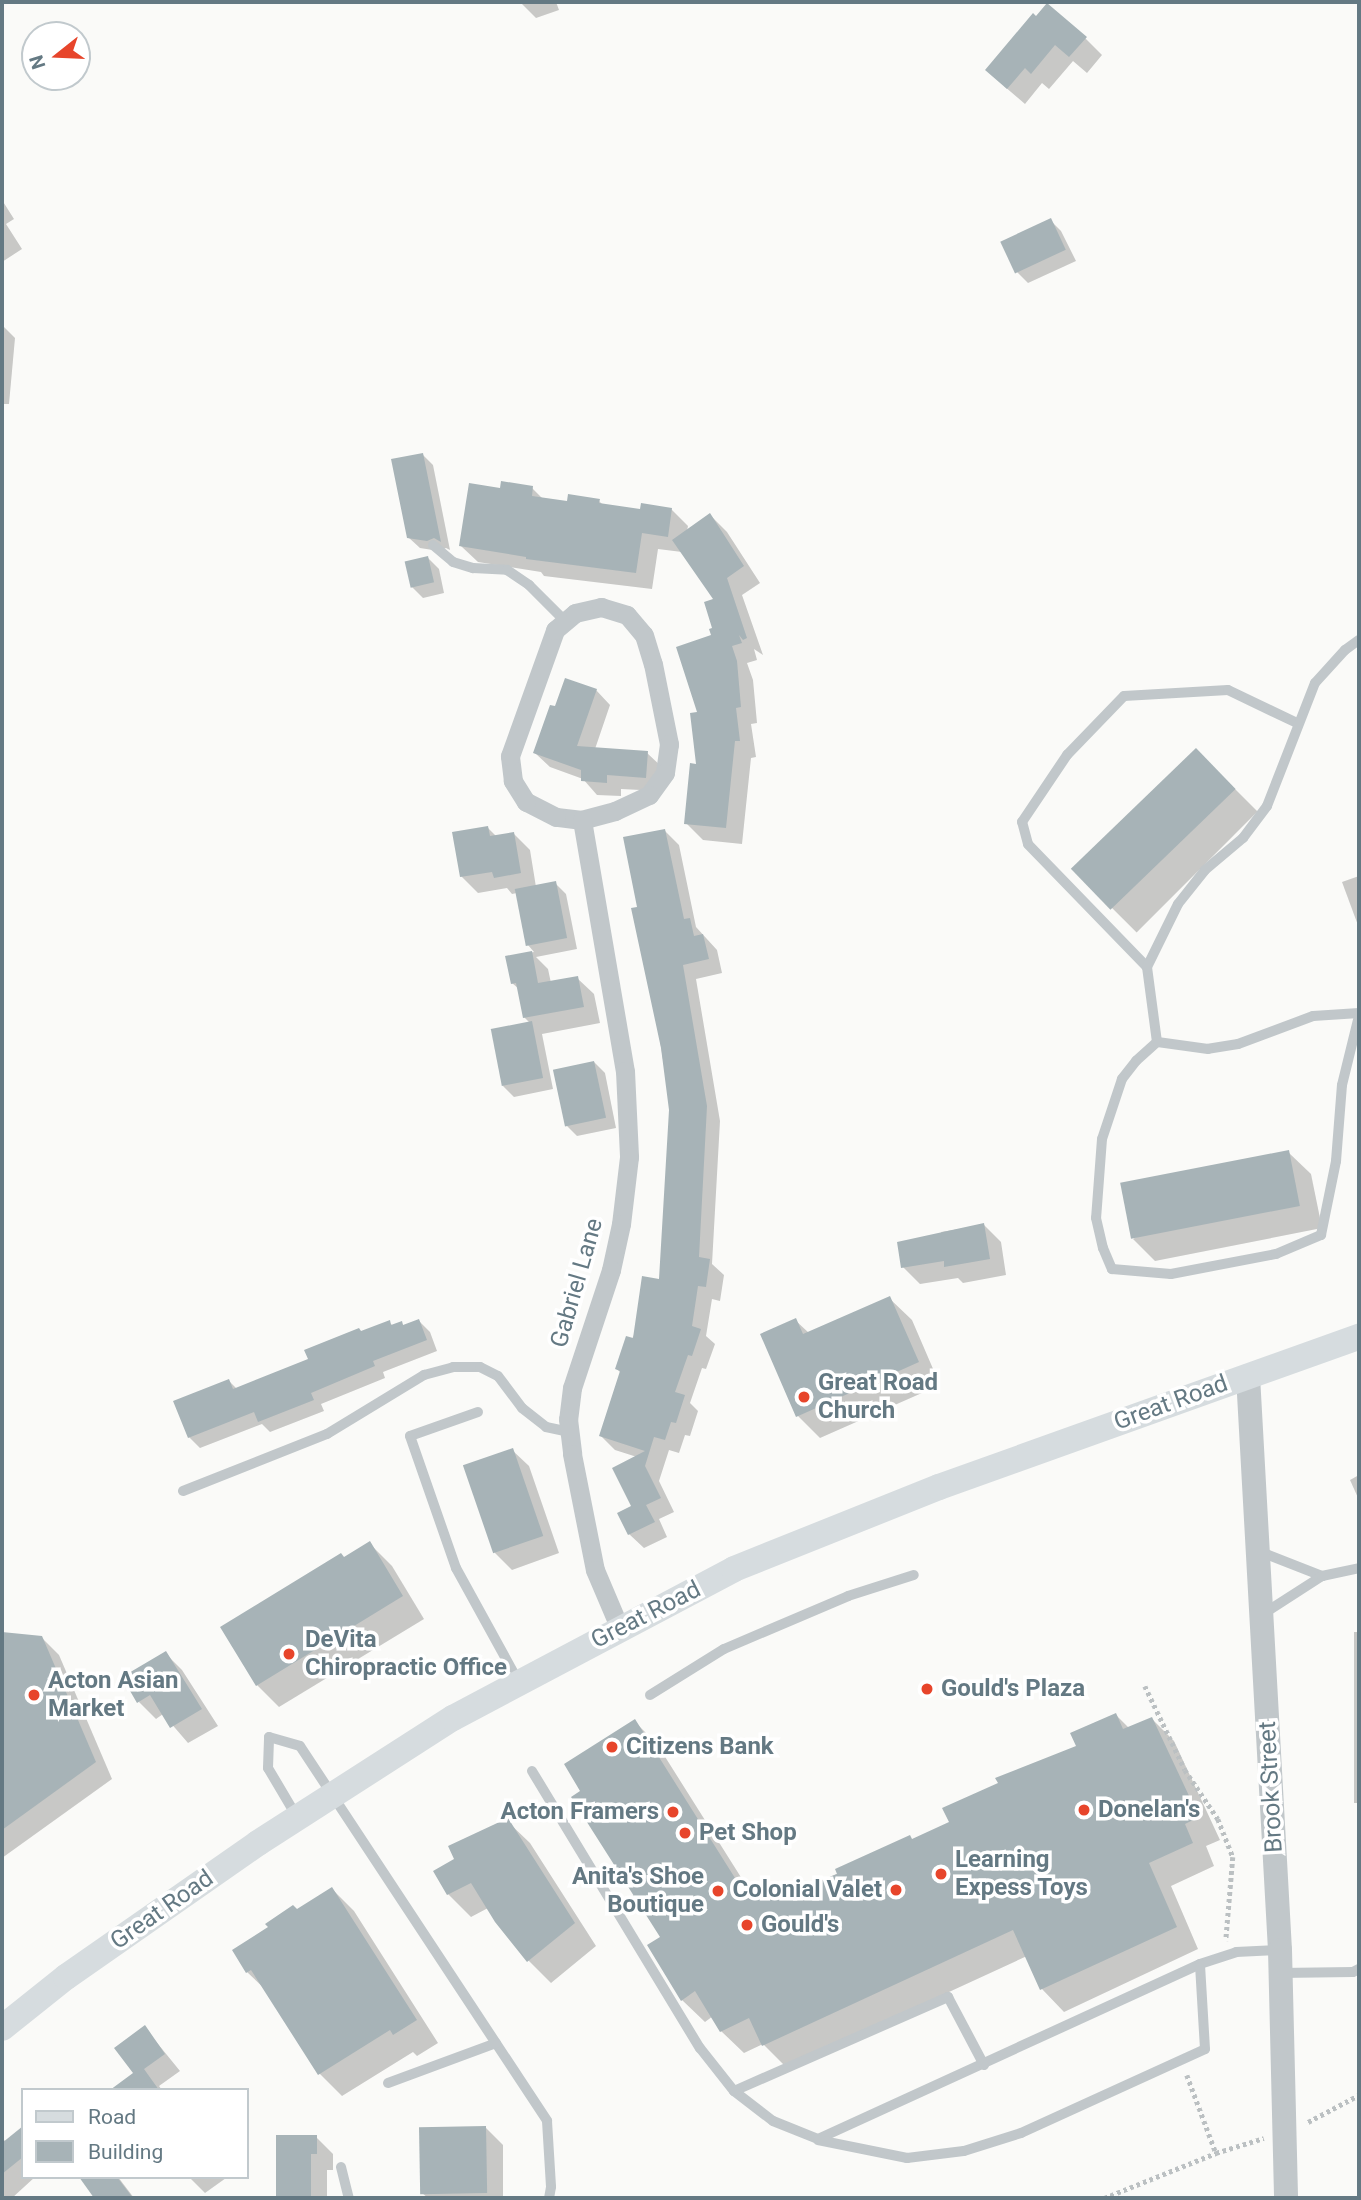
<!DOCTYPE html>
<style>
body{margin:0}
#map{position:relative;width:1361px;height:2200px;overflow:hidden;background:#fafaf8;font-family:Roboto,sans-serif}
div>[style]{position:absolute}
.shadow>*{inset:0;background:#0003;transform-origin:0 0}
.building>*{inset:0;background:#a7b3b7;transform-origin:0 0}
.path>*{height:4.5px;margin-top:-2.25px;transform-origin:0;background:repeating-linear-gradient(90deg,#bbc0c2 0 3.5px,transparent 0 7px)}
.service>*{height:10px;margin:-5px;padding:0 5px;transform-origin:5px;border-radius:5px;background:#c1c7ca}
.minor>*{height:19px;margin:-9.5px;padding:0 9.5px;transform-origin:9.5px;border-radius:9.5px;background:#c1c7ca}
.tertiary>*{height:24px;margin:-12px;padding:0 12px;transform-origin:12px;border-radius:12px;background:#c1c7ca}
.secondary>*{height:26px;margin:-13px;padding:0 13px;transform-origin:13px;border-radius:13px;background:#d6dcdf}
.dots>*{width:19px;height:19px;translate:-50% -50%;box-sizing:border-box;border:4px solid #fff;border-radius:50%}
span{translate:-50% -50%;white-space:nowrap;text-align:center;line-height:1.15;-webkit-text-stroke:7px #fff;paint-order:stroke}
.street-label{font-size:24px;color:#647983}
.poi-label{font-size:24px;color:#647983;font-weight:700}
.left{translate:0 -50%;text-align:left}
.right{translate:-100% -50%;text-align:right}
.frame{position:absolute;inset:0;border:4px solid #647983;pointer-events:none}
.legend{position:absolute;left:21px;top:2088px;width:228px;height:91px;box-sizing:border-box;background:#fff;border:2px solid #c1c9cd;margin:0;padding:9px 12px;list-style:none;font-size:21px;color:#647983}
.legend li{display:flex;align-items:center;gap:14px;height:35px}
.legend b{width:35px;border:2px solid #c1c9cd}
.north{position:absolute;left:21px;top:21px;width:70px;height:70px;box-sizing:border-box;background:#fff;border:2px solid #c1c9cd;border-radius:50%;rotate:252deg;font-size:19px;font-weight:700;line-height:28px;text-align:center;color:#647983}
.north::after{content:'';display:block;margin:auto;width:24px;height:32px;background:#e7452b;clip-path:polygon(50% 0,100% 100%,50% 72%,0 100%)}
</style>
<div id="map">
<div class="shadow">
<div style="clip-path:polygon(520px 2px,556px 2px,559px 10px,536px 18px)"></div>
<div style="clip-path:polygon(1033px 15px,1085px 38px,1102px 55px,1087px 73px,1073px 61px,1049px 89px,1042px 83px,1025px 104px,1004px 86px)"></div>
<div style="clip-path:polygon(2px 200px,14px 219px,6px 224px,22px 249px,2px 262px)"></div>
<div style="clip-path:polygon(1050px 220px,1061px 231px,1076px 261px,1028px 283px,1017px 272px,1003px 242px)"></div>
<div style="clip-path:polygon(2px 325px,15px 338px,9px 404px,2px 404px)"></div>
<div style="clip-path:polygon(422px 454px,433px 465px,450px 550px,446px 548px,439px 551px,420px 548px,408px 537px)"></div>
<div style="clip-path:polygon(532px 488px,543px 499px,569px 503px,599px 501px,604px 506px,641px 511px,671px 509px,688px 526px,687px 531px,710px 515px,727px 532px,760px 583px,742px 595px,763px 655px,754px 649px,757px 660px,747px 663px,753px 680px,757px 723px,751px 724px,756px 757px,751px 758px,742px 844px,703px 840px,686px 823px,698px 766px,700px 713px,715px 629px,716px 600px,682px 552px,658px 549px,652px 589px,544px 576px,541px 572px,478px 562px,461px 546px,502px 490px)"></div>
<div style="clip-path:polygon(428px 558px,439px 569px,444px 593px,423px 598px,412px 587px)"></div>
<div style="clip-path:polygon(596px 690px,610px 705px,595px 749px,647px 753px,662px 767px,660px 791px,621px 789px,621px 796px,597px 795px,583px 779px,550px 767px,535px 753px,556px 708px)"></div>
<div style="left:1196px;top:750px;width:87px;height:171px;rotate:45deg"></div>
<div style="clip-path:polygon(488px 828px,497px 837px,514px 834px,530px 850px,536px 887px,555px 883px,566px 894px,577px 949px,536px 957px,548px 969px,551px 983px,577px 978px,594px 994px,600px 1023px,542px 1034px,553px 1089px,514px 1097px,503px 1086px,530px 1023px,524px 1017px,519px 989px,512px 983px,507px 957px,534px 952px,528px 945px,517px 893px,512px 894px,507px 888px,478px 893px,461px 876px)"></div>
<div style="clip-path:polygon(665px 831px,679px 845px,696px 927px,717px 950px,722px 973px,696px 979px,720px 1121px,712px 1264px,724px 1275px,720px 1301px,712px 1299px,706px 1336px,715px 1344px,706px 1369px,702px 1368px,690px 1403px,698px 1411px,690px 1436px,685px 1435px,679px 1453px,669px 1450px,659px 1481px,674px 1512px,659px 1519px,667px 1537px,644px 1548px,629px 1534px,637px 1457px,615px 1450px,601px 1436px,621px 1373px,617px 1369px,661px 1281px,671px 1110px,639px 908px)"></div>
<div style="clip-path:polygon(1359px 876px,1359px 928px,1342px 882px)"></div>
<div style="clip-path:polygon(594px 1062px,605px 1073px,616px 1128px,577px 1136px,566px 1125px)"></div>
<div style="clip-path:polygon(1288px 1152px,1311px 1174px,1322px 1228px,1155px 1261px,1133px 1239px)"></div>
<div style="clip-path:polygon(984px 1225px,1001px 1242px,1006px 1275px,963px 1283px,958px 1278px,920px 1284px,903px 1267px,942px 1236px,941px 1232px)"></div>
<div style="clip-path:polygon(889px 1298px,912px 1320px,940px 1385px,820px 1438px,798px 1416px,795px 1320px,809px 1333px)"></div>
<div style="clip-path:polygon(419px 1321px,430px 1332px,437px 1351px,383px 1372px,385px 1378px,321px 1404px,324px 1411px,270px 1432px,262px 1424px,200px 1448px,189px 1437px,229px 1381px,237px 1389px,310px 1360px,389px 1322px,393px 1326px,401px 1323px,405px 1327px)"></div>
<div style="clip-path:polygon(512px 1450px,529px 1466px,559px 1553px,512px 1570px,495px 1553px)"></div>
<div style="clip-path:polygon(1359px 1475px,1359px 1500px,1350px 1480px)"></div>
<div style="clip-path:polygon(369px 1543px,392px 1566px,424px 1619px,279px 1707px,257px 1685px,345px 1559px)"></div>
<div style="left:1354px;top:1632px;width:5px;height:171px"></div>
<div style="clip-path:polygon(2px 1634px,42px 1638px,59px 1655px,112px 1779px,2px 1858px)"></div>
<div style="clip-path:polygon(165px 1653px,182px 1670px,218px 1726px,188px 1743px,163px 1714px,156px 1719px,139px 1702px)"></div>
<div style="clip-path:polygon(1116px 1715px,1129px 1728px,1152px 1719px,1174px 1741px,1220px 1840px,1206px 1846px,1214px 1866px,1171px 1886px,1198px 1949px,1064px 2012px,1042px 1989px,1027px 1956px,786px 2067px,763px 2044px,744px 2053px,721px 2031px,713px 2016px,705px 2022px,682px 2000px,662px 1938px,583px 1792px,635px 1722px,657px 1744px,749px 1890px,782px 1898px,952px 1823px,1079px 1747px)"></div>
<div style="clip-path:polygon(507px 1821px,530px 1843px,596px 1946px,551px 1983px,528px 1960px,488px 1908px,471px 1917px,448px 1894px,457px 1860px)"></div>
<div style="clip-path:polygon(332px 1889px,354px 1911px,438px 2043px,417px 2056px,413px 2052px,342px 2096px,320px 2074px,268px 1992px,247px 1972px,297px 1911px)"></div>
<div style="clip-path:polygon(145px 2028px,180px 2071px,159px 2086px,162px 2090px,124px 2090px,135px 2074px)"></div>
<div style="clip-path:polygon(23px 2128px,23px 2177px,35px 2177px,12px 2198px,2px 2198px,2px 2138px,6px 2142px)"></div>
<div style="clip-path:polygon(486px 2128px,503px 2145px,503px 2198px,428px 2198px,422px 2193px)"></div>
<div style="clip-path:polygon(278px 2137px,316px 2137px,333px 2154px,333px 2170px,327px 2170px,327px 2198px,278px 2198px)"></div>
<div style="clip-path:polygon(83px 2177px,118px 2177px,134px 2198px,97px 2198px)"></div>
<div style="clip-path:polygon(189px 2177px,225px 2177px,226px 2178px,205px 2193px)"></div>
</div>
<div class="building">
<div style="clip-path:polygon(1047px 3px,1087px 37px,1069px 57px,1055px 45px,1031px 74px,1025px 68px,1007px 89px,985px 70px,1033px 13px,1036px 16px)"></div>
<div style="left:1051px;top:218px;width:35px;height:56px;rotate:65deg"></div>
<div style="clip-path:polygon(423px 453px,441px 542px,434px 538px,427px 541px,407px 538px,391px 459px)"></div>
<div style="clip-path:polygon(501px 481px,533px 486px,532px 496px,567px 501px,568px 494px,600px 499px,599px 503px,640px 509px,641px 503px,672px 508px,668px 537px,642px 533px,636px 573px,526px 559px,526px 557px,459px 546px,469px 483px,500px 488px)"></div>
<div style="clip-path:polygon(710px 513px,744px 566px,727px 578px,747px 638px,743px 640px,739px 635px,742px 643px,732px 646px,737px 661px,741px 707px,736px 708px,740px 741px,735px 741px,726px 828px,684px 824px,690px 763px,696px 764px,690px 713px,697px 712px,676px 647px,711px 635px,709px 629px,712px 628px,704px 602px,713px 599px,672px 540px)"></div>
<div style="left:428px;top:556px;width:27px;height:24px;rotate:77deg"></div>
<div style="clip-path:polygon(565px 678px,597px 689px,577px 746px,648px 751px,646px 778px,607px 775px,607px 783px,581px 781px,581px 770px,533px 753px,550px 705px,555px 706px)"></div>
<div style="left:1196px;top:748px;width:57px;height:174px;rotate:46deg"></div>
<div style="clip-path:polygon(488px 826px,490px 836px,514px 832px,521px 873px,494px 878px,492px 872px,460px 877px,452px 832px)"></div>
<div style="clip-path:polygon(665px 829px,684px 919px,690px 918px,694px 936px,703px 934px,709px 959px,683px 965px,707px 1106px,699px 1257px,710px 1259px,706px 1287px,698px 1286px,692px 1326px,701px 1329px,692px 1356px,688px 1355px,675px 1392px,685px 1395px,676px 1423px,671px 1422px,665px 1440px,654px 1437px,645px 1466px,661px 1498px,646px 1505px,655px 1522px,628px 1535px,617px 1513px,631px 1506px,612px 1468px,645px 1451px,599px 1436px,620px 1371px,615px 1369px,626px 1336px,633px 1338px,642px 1276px,659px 1279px,669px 1110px,661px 1048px,631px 908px,637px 907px,623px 837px)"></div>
<div style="left:556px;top:881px;width:58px;height:42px;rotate:79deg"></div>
<div style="clip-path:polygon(532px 951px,538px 983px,578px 976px,584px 1007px,523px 1018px,516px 983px,511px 984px,505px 956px)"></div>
<div style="left:532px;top:1021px;width:58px;height:42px;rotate:79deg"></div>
<div style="left:594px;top:1061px;width:58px;height:42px;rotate:78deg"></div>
<div style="left:1289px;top:1150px;width:57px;height:172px;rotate:79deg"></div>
<div style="clip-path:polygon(984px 1223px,990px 1259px,944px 1267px,944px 1261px,901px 1268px,897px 1242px)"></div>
<div style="clip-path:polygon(890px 1296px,919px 1362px,796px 1417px,760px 1334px,796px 1318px,803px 1334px)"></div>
<div style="clip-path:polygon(419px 1319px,427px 1340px,373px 1361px,375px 1366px,311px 1393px,314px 1400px,258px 1422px,254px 1412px,188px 1438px,173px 1401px,229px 1379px,233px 1389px,308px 1359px,304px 1350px,359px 1328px,361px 1331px,390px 1320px,391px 1325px,402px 1321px,403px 1325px)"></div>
<div style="left:513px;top:1448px;width:93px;height:53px;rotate:71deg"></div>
<div style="clip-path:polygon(370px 1541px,403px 1596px,256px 1686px,220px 1627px,341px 1553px,344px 1557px)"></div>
<div style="clip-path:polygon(2px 1632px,42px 1636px,96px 1762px,2px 1830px)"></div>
<div style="clip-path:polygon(166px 1651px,202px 1709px,170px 1728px,150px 1695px,137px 1703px,122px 1677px)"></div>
<div style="clip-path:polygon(1116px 1713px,1123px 1729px,1152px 1717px,1199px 1817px,1185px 1824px,1193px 1843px,1149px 1863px,1177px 1927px,1040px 1990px,1013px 1930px,762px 2046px,749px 2018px,720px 2032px,695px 1991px,681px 2001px,647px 1945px,660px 1937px,571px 1797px,580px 1791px,564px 1764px,635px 1719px,740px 1886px,782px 1896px,837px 1874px,835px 1869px,910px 1835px,912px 1839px,949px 1822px,942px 1808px,998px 1783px,995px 1778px,1076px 1746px,1070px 1733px)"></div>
<div style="clip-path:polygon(508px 1818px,575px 1923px,527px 1962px,495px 1922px,471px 1883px,447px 1895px,433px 1871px,454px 1859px,448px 1846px)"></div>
<div style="clip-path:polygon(332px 1887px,417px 2020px,393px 2035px,390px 2030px,318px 2075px,251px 1970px,246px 1973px,232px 1950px,268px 1927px,265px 1924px,293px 1905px,297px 1909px)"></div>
<div style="clip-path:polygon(145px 2025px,165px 2054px,144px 2069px,159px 2090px,110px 2090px,133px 2073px,114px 2048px)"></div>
<div style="clip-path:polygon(23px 2126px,23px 2157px,2px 2174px,2px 2143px)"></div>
<div style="left:486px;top:2126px;width:67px;height:67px;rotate:89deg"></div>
<div style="clip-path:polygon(276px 2135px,317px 2135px,317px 2154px,311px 2154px,311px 2198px,276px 2198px)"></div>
<div style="clip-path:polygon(79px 2177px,117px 2177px,133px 2198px,94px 2198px)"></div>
</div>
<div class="path">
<div style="left:1145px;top:1686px;width:93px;rotate:64.5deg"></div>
<div style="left:1185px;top:1770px;width:59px;rotate:56deg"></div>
<div style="left:1218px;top:1819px;width:41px;rotate:68.5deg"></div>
<div style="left:1233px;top:1857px;width:84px;rotate:94.8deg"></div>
<div style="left:1187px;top:2075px;width:83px;rotate:69.6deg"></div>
<div style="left:1308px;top:2122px;width:58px;rotate:-27.9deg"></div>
<div style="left:1104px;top:2198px;width:121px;rotate:-21.9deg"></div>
<div style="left:1216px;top:2153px;width:50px;rotate:-17.4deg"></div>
</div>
<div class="service">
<div style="left:433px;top:545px;width:26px;rotate:40deg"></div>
<div style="left:453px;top:562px;width:21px;rotate:17deg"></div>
<div style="left:473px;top:568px;width:34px;rotate:3deg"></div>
<div style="left:507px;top:570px;width:27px;rotate:34deg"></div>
<div style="left:529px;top:585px;width:49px;rotate:45deg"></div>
<div style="left:1147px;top:967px;width:171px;rotate:-134.1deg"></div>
<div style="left:1028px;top:844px;width:23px;rotate:-105deg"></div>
<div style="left:1022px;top:822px;width:81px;rotate:-56.1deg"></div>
<div style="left:1067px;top:755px;width:82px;rotate:-46deg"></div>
<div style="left:1124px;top:696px;width:104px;rotate:-3.3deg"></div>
<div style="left:1228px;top:690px;width:76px;rotate:25.6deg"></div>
<div style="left:1359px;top:1013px;width:46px;rotate:176.3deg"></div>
<div style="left:1313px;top:1016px;width:80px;rotate:159.5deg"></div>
<div style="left:1238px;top:1044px;width:30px;rotate:171deg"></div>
<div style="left:1208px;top:1049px;width:51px;rotate:-172.2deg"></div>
<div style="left:1157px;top:1042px;width:28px;rotate:138deg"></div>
<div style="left:1136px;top:1061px;width:23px;rotate:128deg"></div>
<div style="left:1122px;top:1079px;width:63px;rotate:108.4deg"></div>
<div style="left:1102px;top:1139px;width:79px;rotate:94.3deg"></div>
<div style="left:1096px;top:1218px;width:31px;rotate:77deg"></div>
<div style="left:1103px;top:1248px;width:23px;rotate:67deg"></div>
<div style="left:1112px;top:1269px;width:59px;rotate:4.8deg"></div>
<div style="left:1171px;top:1274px;width:107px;rotate:-10.8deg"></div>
<div style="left:1276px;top:1254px;width:49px;rotate:-22.9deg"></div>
<div style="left:1321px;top:1235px;width:76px;rotate:-78.5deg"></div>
<div style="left:1336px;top:1161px;width:76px;rotate:-85.5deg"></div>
<div style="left:1342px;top:1085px;width:71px;rotate:-76.2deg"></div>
<div style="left:1157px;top:1042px;width:76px;rotate:-97.6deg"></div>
<div style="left:1147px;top:967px;width:70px;rotate:-63.8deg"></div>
<div style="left:1178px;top:904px;width:43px;rotate:-51.5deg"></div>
<div style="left:1205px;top:870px;width:50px;rotate:-40.1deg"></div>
<div style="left:1243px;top:838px;width:40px;rotate:-53deg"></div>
<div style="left:1267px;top:806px;width:132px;rotate:-68.7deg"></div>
<div style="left:1315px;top:683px;width:45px;rotate:-47.7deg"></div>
<div style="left:1345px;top:650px;width:17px;rotate:-36deg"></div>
<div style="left:478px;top:1412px;width:72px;rotate:160.6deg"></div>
<div style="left:410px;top:1436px;width:140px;rotate:70.8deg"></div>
<div style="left:456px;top:1568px;width:129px;rotate:61.2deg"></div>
<div style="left:183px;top:1491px;width:155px;rotate:-21.6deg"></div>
<div style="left:327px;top:1434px;width:114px;rotate:-31.3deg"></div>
<div style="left:424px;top:1375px;width:30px;rotate:-15deg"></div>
<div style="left:453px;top:1367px;width:27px"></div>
<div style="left:480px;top:1367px;width:20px;rotate:27deg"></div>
<div style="left:498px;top:1376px;width:40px;rotate:53deg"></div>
<div style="left:522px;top:1408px;width:31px;rotate:38deg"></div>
<div style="left:546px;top:1427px;width:24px;rotate:12deg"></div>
<div style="left:1261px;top:1552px;width:66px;rotate:21.5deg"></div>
<div style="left:1263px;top:1614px;width:70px;rotate:-32.8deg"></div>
<div style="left:1322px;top:1576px;width:38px;rotate:-12deg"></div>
<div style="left:650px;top:1695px;width:87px;rotate:-31.9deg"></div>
<div style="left:724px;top:1649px;width:135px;rotate:-23.1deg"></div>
<div style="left:848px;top:1596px;width:69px;rotate:-17.7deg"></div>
<div style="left:532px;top:1771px;width:324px;rotate:58.8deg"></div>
<div style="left:700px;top:2048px;width:55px;rotate:51.7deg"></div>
<div style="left:734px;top:2091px;width:49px;rotate:37.6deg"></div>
<div style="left:773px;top:2121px;width:48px;rotate:21.8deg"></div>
<div style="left:818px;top:2139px;width:420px;rotate:-24.6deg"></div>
<div style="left:1200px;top:1964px;width:38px;rotate:-18deg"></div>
<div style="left:1236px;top:1952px;width:43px;rotate:-2.7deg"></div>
<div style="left:297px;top:1817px;width:57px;rotate:-120.6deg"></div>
<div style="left:268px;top:1768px;width:31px;rotate:-88deg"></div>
<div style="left:269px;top:1737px;width:32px;rotate:16deg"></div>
<div style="left:300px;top:1746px;width:449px;rotate:56.6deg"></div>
<div style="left:547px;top:2121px;width:66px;rotate:86.5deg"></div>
<div style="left:551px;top:2187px;width:11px;rotate:100deg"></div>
<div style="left:1280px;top:1973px;width:73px;rotate:-0.8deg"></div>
<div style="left:1353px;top:1972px;width:7px;rotate:-27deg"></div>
<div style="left:388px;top:2083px;width:115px;rotate:-20.3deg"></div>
<div style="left:734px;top:2091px;width:234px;rotate:-23.7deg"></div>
<div style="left:948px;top:1997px;width:77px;rotate:62.1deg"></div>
<div style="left:818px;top:2140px;width:91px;rotate:11.4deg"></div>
<div style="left:907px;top:2158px;width:57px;rotate:-7deg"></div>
<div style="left:964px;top:2151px;width:60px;rotate:-17.5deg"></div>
<div style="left:1021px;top:2133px;width:202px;rotate:-24.5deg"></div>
<div style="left:1205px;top:2049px;width:85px;rotate:-93.4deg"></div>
<div style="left:341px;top:2167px;width:32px;rotate:76deg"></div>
</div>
<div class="minor">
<div style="left:582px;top:820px;width:26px;rotate:-173deg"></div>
<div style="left:556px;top:817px;width:34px;rotate:-153deg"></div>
<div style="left:526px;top:802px;width:25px;rotate:-122deg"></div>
<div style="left:513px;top:781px;width:25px;rotate:-97deg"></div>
<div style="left:510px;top:756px;width:134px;rotate:-70.3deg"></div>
<div style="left:555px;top:630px;width:26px;rotate:-40deg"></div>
<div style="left:575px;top:613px;width:27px;rotate:-13deg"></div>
<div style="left:601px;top:607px;width:27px;rotate:17deg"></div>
<div style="left:627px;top:615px;width:26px;rotate:50deg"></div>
<div style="left:644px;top:635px;width:30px;rotate:73deg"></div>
<div style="left:653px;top:664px;width:82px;rotate:78.7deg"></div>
<div style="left:669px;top:744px;width:29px;rotate:98deg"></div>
<div style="left:665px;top:773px;width:27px;rotate:126deg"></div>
<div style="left:649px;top:795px;width:38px;rotate:155deg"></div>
<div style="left:615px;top:811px;width:34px;rotate:165deg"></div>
<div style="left:582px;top:820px;width:255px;rotate:80.3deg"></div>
<div style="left:625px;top:1071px;width:86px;rotate:87.3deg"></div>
<div style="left:629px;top:1157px;width:67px;rotate:96.8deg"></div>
<div style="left:621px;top:1224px;width:47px;rotate:102.3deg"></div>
<div style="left:611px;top:1270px;width:124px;rotate:108.3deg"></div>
<div style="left:572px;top:1388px;width:31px;rotate:97deg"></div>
<div style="left:568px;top:1419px;width:35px;rotate:83deg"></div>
<div style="left:572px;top:1454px;width:118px;rotate:78.8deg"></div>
<div style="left:595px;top:1570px;width:64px;rotate:67deg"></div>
</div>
<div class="tertiary">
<div style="left:1248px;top:1376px;width:575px;rotate:86.81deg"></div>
<div style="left:1280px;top:1950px;width:248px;rotate:88.6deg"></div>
</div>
<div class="secondary">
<div style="left:2px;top:2028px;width:82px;rotate:-38.6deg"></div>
<div style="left:66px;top:1977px;width:234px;rotate:-34.9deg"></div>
<div style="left:258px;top:1843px;width:232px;rotate:-32.7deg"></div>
<div style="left:453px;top:1718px;width:318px;rotate:-27.9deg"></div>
<div style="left:734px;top:1569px;width:221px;rotate:-21.8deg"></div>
<div style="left:939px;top:1487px;width:446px;rotate:-19.7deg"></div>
</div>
<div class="dots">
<div style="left:804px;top:1397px;background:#e7452b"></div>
<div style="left:289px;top:1654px;background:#e7452b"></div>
<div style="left:927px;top:1689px;background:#e7452b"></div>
<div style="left:34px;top:1695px;background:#e7452b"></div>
<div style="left:612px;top:1747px;background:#e7452b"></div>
<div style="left:1084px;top:1810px;background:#e7452b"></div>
<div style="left:673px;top:1812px;background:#e7452b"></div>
<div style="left:685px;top:1833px;background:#e7452b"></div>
<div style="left:941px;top:1874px;background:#e7452b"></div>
<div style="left:896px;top:1890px;background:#e7452b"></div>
<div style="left:718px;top:1891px;background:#e7452b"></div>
<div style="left:747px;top:1925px;background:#e7452b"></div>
</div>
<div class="street-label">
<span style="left:577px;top:1283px;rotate:-74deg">Gabriel Lane</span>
<span style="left:1171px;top:1403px;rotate:-20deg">Great Road</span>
<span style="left:646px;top:1615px;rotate:-27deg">Great Road</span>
<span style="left:1271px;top:1787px;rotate:-93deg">Brook Street</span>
<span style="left:162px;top:1910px;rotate:-35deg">Great Road</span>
</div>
<div class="poi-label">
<span class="left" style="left:818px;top:1397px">Great Road<br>Church</span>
<span class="left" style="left:305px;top:1654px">DeVita<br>Chiropractic Office</span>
<span class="left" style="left:48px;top:1695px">Acton Asian<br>Market</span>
<span class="left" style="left:941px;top:1689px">Gould's Plaza</span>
<span class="left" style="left:626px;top:1747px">Citizens Bank</span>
<span class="left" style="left:1098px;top:1810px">Donelan's</span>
<span class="right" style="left:659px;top:1812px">Acton Framers</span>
<span class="left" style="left:699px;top:1833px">Pet Shop</span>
<span class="left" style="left:955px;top:1874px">Learning<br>Expess Toys</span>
<span class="right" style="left:704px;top:1891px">Anita's Shoe<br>Boutique</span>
<span class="right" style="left:882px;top:1890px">Colonial Valet</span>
<span class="left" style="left:761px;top:1925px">Gould's</span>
</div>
<div class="frame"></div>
<ul class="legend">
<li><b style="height:9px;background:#d6dcdf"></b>Road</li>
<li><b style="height:19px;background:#a7b3b7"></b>Building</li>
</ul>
<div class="north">N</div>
</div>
